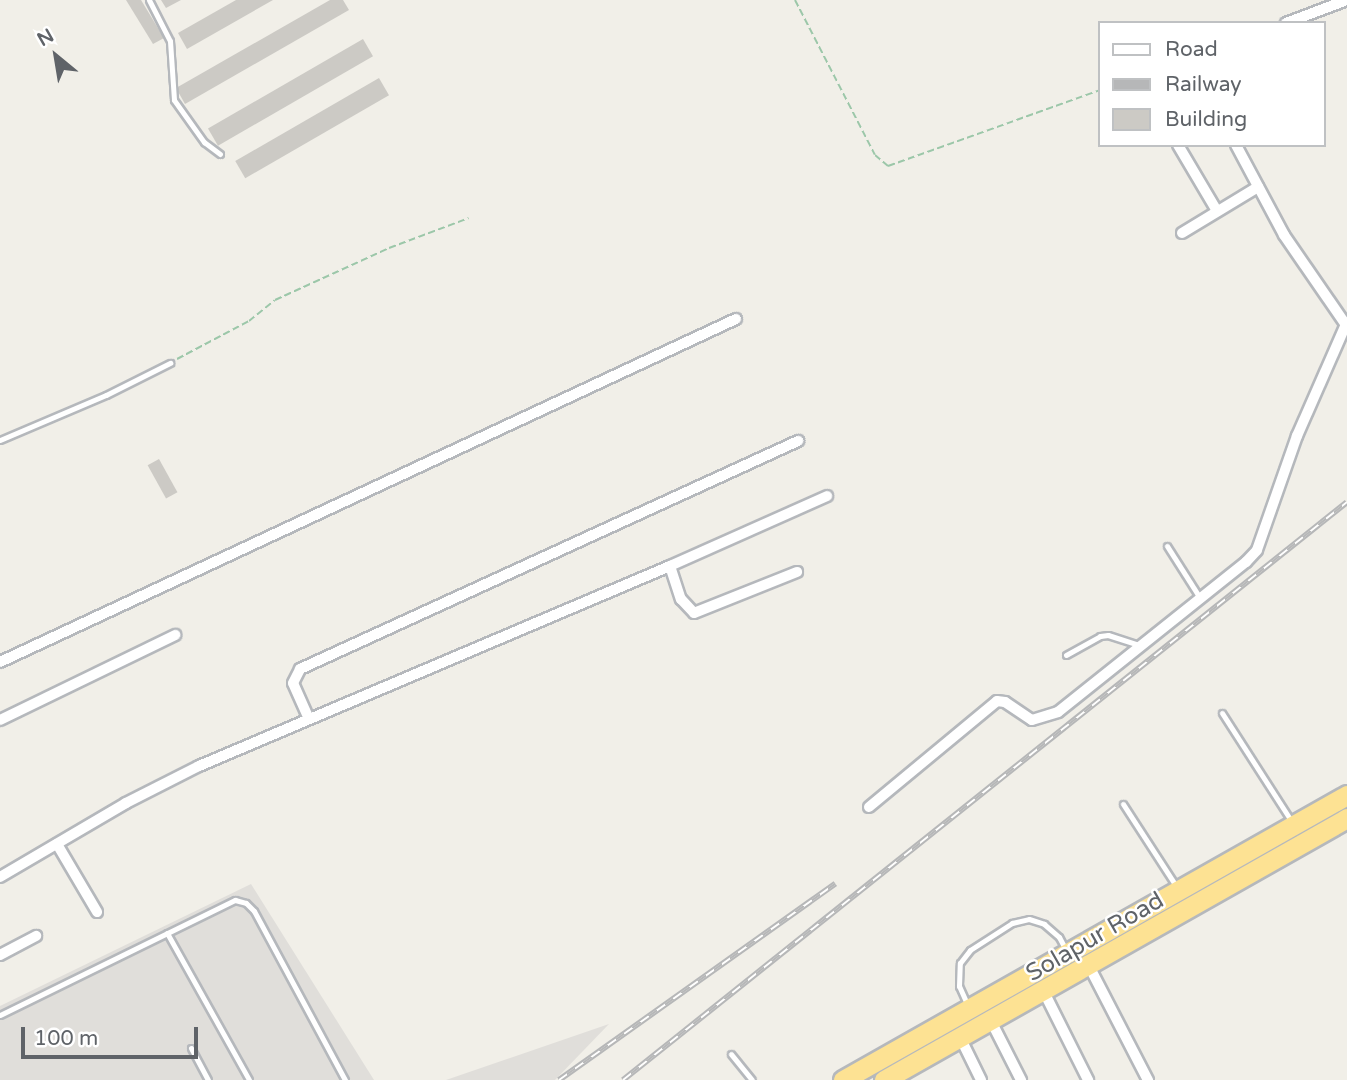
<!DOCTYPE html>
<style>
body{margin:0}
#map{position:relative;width:1347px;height:1080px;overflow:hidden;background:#f1efe8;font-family:"Varela Round",sans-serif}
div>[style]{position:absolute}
.industrial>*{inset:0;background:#e0deda}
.building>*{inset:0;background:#cccac5;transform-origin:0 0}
.path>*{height:2px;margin-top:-1px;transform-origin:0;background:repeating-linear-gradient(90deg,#9cc7a9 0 7px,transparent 0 10.5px)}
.roads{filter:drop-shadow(2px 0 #b5b8bc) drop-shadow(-2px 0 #b5b8bc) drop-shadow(0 2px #b5b8bc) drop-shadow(0 -2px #b5b8bc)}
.lane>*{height:5px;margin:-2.5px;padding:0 2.5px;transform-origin:2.5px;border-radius:2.5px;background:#fff}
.street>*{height:10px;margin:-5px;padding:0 5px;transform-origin:5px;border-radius:5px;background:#fff}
.highway>*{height:19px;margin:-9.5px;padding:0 9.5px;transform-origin:9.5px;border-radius:9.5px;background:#fde293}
.rail>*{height:6px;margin-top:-3px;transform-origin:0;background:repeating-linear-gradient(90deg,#fff 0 10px,#b6b7b8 0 20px);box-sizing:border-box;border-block:2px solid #b6b7b8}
span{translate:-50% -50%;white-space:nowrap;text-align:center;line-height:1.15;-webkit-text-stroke:5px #fff;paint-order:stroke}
.street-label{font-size:24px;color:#5f6368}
.legend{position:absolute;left:1098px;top:21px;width:228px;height:126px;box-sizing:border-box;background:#fff;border:2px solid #bfc1c3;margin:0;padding:9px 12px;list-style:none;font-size:21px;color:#5f6368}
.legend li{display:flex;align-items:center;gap:14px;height:35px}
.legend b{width:35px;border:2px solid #bfc1c3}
.north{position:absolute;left:21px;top:21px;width:70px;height:70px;-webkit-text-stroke:5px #fff;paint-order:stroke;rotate:330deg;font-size:19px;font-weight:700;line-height:28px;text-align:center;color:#5f6368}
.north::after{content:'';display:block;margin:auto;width:24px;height:32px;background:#5f6368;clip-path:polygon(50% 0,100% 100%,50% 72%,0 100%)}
.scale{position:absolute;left:21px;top:1027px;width:177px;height:32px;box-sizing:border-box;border:4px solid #5f6368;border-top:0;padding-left:9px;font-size:21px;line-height:24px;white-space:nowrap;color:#5f6368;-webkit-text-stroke:5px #fff;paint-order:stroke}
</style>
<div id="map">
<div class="industrial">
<div style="clip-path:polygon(251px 884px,374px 1080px,0 1080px,0 1006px)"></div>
<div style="clip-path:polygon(609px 1024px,555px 1080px,446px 1080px)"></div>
</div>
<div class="building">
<div style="clip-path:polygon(126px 0,141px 0,164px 38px,153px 44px)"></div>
<div style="clip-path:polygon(161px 0,181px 0,166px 8px)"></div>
<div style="clip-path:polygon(236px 0,273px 0,187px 49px,178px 33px)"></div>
<div style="clip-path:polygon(330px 0,343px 0,349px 10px,185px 104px,176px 88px)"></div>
<div style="left:363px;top:39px;width:20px;height:179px;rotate:60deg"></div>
<div style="left:379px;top:78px;width:20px;height:166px;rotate:60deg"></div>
<div style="left:159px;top:459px;width:38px;height:13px;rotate:61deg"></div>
</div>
<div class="path">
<div style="left:795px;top:0;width:174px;rotate:62.7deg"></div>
<div style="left:875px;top:155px;width:17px;rotate:40deg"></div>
<div style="left:888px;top:166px;width:225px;rotate:-19.7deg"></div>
<div style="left:177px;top:359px;width:81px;rotate:-27.8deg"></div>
<div style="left:249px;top:321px;width:33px;rotate:-39deg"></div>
<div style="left:275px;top:300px;width:125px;rotate:-24.5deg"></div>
<div style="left:389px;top:248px;width:85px;rotate:-20.6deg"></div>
</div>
<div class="roads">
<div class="lane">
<div style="left:149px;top:0;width:46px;rotate:62.9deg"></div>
<div style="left:170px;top:41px;width:59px;rotate:86.1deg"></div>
<div style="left:174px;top:100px;width:52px;rotate:54.5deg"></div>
<div style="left:204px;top:142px;width:20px;rotate:37deg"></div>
<div style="left:0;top:440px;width:115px;rotate:-23deg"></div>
<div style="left:106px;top:395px;width:72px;rotate:-26.6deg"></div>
<div style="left:1167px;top:546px;width:62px;rotate:57.6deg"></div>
<div style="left:1066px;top:655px;width:39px;rotate:-29deg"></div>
<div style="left:1100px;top:636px;width:8px;rotate:-7deg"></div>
<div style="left:1108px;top:635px;width:33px;rotate:18deg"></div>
<div style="left:1222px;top:713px;width:130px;rotate:57.3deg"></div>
<div style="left:1123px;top:804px;width:98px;rotate:57.1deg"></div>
<div style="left:167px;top:933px;width:168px;rotate:60.8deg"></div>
<div style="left:968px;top:1006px;width:22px;rotate:-114deg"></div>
<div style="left:959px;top:986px;width:23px;rotate:-88deg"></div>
<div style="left:960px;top:963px;width:16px;rotate:-52deg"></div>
<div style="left:970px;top:950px;width:50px;rotate:-32.7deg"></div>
<div style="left:1012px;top:923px;width:17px;rotate:-13deg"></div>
<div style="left:1029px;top:919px;width:16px;rotate:18deg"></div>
<div style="left:1044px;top:924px;width:20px;rotate:41deg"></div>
<div style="left:1059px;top:937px;width:15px;rotate:62deg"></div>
<div style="left:0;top:1015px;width:262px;rotate:-26.1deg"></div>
<div style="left:235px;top:900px;width:11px;rotate:15deg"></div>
<div style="left:246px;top:903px;width:11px;rotate:45deg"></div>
<div style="left:254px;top:911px;width:192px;rotate:61.7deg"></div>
<div style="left:191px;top:1048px;width:36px;rotate:62deg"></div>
<div style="left:731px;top:1054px;width:33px;rotate:51deg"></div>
</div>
<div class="street">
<div style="left:1286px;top:23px;width:65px;rotate:-20.7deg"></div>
<div style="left:1178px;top:145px;width:77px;rotate:59.4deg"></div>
<div style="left:1236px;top:145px;width:102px;rotate:61.9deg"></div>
<div style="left:1284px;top:235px;width:109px;rotate:55.4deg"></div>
<div style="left:1182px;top:233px;width:89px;rotate:-31.2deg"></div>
<div style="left:670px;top:566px;width:35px;rotate:72deg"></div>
<div style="left:681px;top:599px;width:19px;rotate:47deg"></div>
<div style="left:694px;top:613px;width:111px;rotate:-21.7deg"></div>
<div style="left:0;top:662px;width:812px;rotate:-24.99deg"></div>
<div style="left:309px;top:719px;width:39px;rotate:-114deg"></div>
<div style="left:293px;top:683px;width:16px;rotate:-63deg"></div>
<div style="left:300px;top:669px;width:548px;rotate:-24.6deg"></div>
<div style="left:0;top:720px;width:195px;rotate:-25.9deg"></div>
<div style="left:869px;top:807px;width:166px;rotate:-39.6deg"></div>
<div style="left:997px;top:701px;width:8px;rotate:7deg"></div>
<div style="left:1005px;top:702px;width:32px;rotate:34deg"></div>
<div style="left:1032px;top:720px;width:27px;rotate:-17deg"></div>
<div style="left:1058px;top:712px;width:241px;rotate:-38.6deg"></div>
<div style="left:1246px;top:562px;width:16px;rotate:-47deg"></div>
<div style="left:1257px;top:550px;width:121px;rotate:-70.7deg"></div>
<div style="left:1297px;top:436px;width:124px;rotate:-66.3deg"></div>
<div style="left:57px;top:844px;width:79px;rotate:59.5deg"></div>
<div style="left:0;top:877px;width:146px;rotate:-30.4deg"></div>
<div style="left:126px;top:803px;width:82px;rotate:-26.9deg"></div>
<div style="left:199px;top:766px;width:512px;rotate:-23.01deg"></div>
<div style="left:670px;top:566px;width:172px;rotate:-24deg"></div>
<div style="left:0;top:955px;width:41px;rotate:-27.8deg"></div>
<div style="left:1088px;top:964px;width:131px;rotate:62.7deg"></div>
<div style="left:1043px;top:990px;width:101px;rotate:63.4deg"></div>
<div style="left:989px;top:1017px;width:71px;rotate:63.1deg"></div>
<div style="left:959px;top:1035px;width:50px;rotate:63.9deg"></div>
</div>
<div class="highway">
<div style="left:843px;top:1080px;width:579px;rotate:-29.49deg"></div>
<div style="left:884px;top:1080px;width:532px;rotate:-29.5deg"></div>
</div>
</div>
<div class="rail">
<div style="left:559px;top:1080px;width:339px;rotate:-35.4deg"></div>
<div style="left:623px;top:1080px;width:926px;rotate:-38.6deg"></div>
</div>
<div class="street-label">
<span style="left:1095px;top:937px;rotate:-30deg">Solapur Road</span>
</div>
<ul class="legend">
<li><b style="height:9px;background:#fff"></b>Road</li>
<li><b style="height:9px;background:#b6b7b8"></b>Railway</li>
<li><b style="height:19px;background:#cccac5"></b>Building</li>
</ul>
<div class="north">N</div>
<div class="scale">100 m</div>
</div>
